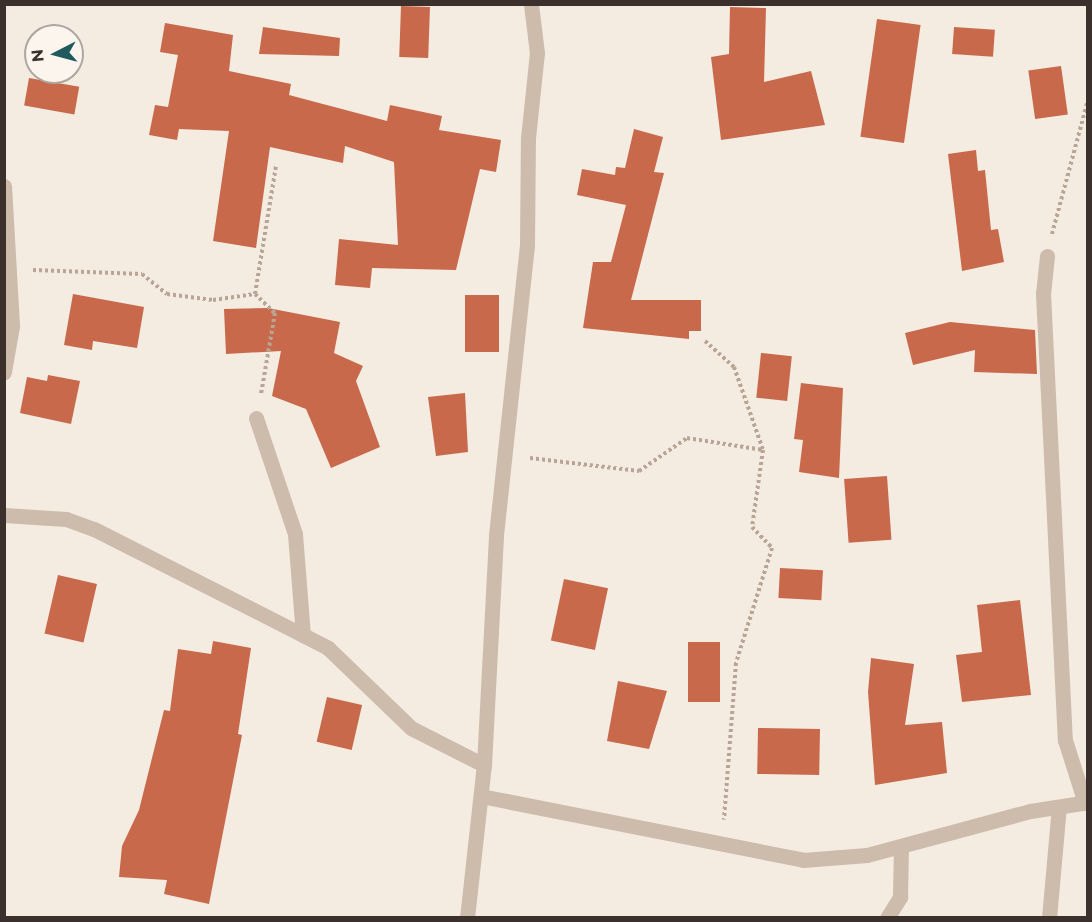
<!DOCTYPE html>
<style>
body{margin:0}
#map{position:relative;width:1092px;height:922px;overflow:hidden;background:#f4ebe1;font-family:Montserrat,sans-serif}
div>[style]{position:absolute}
.building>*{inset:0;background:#c8694b;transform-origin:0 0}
.path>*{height:4px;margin-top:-2px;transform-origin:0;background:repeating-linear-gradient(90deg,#b9a596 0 3px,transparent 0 6px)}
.lane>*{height:15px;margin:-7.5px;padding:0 7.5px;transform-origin:7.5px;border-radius:7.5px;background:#cdbbac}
.street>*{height:15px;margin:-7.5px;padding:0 7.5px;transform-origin:7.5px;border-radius:7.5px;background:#cdbbac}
span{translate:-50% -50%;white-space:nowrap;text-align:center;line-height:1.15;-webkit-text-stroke:6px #fbf5ee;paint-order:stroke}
.frame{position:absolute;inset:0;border:6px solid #3b302b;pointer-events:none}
.north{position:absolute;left:24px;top:24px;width:60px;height:60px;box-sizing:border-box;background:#fbf5ee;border:2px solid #aea6a0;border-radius:50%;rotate:264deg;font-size:16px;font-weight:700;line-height:24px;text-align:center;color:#3b302b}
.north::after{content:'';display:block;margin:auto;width:21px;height:27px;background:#1f5a5e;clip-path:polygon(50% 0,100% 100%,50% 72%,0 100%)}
</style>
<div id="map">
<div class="building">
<div style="left:401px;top:6px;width:29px;height:51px;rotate:2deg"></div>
<div style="clip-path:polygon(730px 7px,766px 8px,764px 82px,811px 71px,825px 125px,721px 140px,711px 57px,729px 54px)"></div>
<div style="left:877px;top:19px;width:44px;height:119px;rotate:8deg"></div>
<div style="clip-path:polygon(165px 23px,233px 35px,229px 71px,291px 84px,289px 95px,387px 121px,390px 105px,442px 116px,439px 130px,501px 140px,496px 172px,480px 169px,456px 270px,372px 268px,370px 288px,335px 285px,339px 239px,398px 245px,394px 162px,345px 146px,343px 163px,270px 147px,256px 248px,213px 241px,229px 131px,179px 129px,177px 140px,149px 135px,155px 105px,168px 107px,178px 55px,160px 52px)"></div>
<div style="clip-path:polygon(263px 27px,340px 38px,339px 56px,259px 54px)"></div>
<div style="left:954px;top:27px;width:41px;height:27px;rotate:4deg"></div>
<div style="left:1061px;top:66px;width:49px;height:33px;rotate:82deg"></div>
<div style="left:29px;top:78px;width:51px;height:28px;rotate:10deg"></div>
<div style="clip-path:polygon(634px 129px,663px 137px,654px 172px,664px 173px,631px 300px,701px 300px,701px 331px,689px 331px,689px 339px,583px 328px,593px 262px,611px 262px,626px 205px,577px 195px,582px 169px,615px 175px,616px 167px,625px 168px)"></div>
<div style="clip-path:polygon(976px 150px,978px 171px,985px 170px,991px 230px,998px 229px,1004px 262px,962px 271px,948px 154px)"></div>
<div style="clip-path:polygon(73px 294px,144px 307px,137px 348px,93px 341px,92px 350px,64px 345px)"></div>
<div style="left:465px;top:295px;width:34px;height:57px"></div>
<div style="clip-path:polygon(268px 308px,340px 322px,334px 353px,363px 366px,356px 381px,380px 447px,331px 468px,306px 409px,272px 396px,281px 351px,226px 354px,224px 309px)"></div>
<div style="clip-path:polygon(950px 322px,1035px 330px,1037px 374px,974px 372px,975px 350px,913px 365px,905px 333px)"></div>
<div style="left:761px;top:353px;width:31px;height:45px;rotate:6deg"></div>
<div style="clip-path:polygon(48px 375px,80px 381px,71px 424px,20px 413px,27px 377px,47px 381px)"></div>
<div style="clip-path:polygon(801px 383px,843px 388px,839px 478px,799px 472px,803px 440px,794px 439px)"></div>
<div style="clip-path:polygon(465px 393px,468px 452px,436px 456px,428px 397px)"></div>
<div style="left:887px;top:476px;width:64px;height:43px;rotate:86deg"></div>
<div style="left:780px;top:568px;width:43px;height:30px;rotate:3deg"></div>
<div style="left:58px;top:575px;width:40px;height:60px;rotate:13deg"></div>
<div style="left:564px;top:579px;width:45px;height:63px;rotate:12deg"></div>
<div style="clip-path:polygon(1020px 600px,1031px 695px,962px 702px,956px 655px,982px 652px,977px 605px)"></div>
<div style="clip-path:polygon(213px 641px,251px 648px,238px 734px,242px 735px,209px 904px,164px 894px,167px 880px,119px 877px,122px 846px,139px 810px,164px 710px,170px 711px,178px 649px,211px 654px)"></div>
<div style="left:688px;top:642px;width:32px;height:60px"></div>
<div style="clip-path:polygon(871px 658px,914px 664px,905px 725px,942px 722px,947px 773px,875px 785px,868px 692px)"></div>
<div style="clip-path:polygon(618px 681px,667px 691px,649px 749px,607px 741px)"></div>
<div style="left:327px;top:697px;width:36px;height:46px;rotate:13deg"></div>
<div style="left:758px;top:728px;width:62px;height:46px;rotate:1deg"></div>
</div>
<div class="path">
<div style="left:1052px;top:234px;width:139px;rotate:-75deg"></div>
<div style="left:33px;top:270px;width:109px;rotate:2.1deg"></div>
<div style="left:142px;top:274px;width:32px;rotate:39deg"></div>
<div style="left:167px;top:294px;width:46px;rotate:7.4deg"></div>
<div style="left:213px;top:300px;width:42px;rotate:-8.1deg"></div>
<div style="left:255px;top:294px;width:130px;rotate:-80.7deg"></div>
<div style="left:255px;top:294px;width:28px;rotate:44deg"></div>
<div style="left:275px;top:313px;width:82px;rotate:99.8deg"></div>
<div style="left:705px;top:341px;width:39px;rotate:42deg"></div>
<div style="left:734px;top:367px;width:88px;rotate:70.7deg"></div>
<div style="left:763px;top:450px;width:78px;rotate:98.1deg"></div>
<div style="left:752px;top:527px;width:29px;rotate:46deg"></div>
<div style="left:772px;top:548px;width:121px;rotate:107.4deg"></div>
<div style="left:736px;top:663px;width:157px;rotate:94.4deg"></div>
<div style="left:530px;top:458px;width:110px;rotate:6.8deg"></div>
<div style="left:639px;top:471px;width:58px;rotate:-34.5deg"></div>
<div style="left:687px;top:438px;width:77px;rotate:9deg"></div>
</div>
<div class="lane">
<div style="left:256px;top:418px;width:122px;rotate:71.4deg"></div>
<div style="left:295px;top:534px;width:101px;rotate:85.5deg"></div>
<div style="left:887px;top:918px;width:25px;rotate:-58deg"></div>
<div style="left:900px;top:897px;width:50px;rotate:-88.9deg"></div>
</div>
<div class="street">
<div style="left:4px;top:186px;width:140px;rotate:86.7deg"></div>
<div style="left:12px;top:326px;width:47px;rotate:99.9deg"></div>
<div style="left:1047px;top:256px;width:37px;rotate:96deg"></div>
<div style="left:1043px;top:293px;width:448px;rotate:87.2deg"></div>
<div style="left:1065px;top:740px;width:66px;rotate:72.4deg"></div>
<div style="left:4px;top:515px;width:62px;rotate:3.7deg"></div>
<div style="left:66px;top:519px;width:30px;rotate:20deg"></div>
<div style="left:94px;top:529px;width:234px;rotate:26.9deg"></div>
<div style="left:303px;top:635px;width:28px;rotate:27deg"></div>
<div style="left:328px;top:648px;width:115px;rotate:43.9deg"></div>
<div style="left:411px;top:728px;width:82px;rotate:26.9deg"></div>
<div style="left:481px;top:796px;width:328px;rotate:11.2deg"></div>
<div style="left:803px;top:860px;width:64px;rotate:-4.5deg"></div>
<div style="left:867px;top:855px;width:169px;rotate:-15.1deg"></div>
<div style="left:1030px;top:811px;width:59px;rotate:-8.8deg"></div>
<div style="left:467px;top:918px;width:154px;rotate:-83.7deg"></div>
<div style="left:484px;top:765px;width:230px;rotate:-87deg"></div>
<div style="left:496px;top:535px;width:291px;rotate:-83.9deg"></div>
<div style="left:527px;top:246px;width:108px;rotate:-89.5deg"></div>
<div style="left:528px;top:138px;width:85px;rotate:-84deg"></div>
<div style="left:537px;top:53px;width:49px;rotate:-97deg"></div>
<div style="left:1049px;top:918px;width:111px;rotate:-84.9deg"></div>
</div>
<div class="frame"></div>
<div class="north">N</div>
</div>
